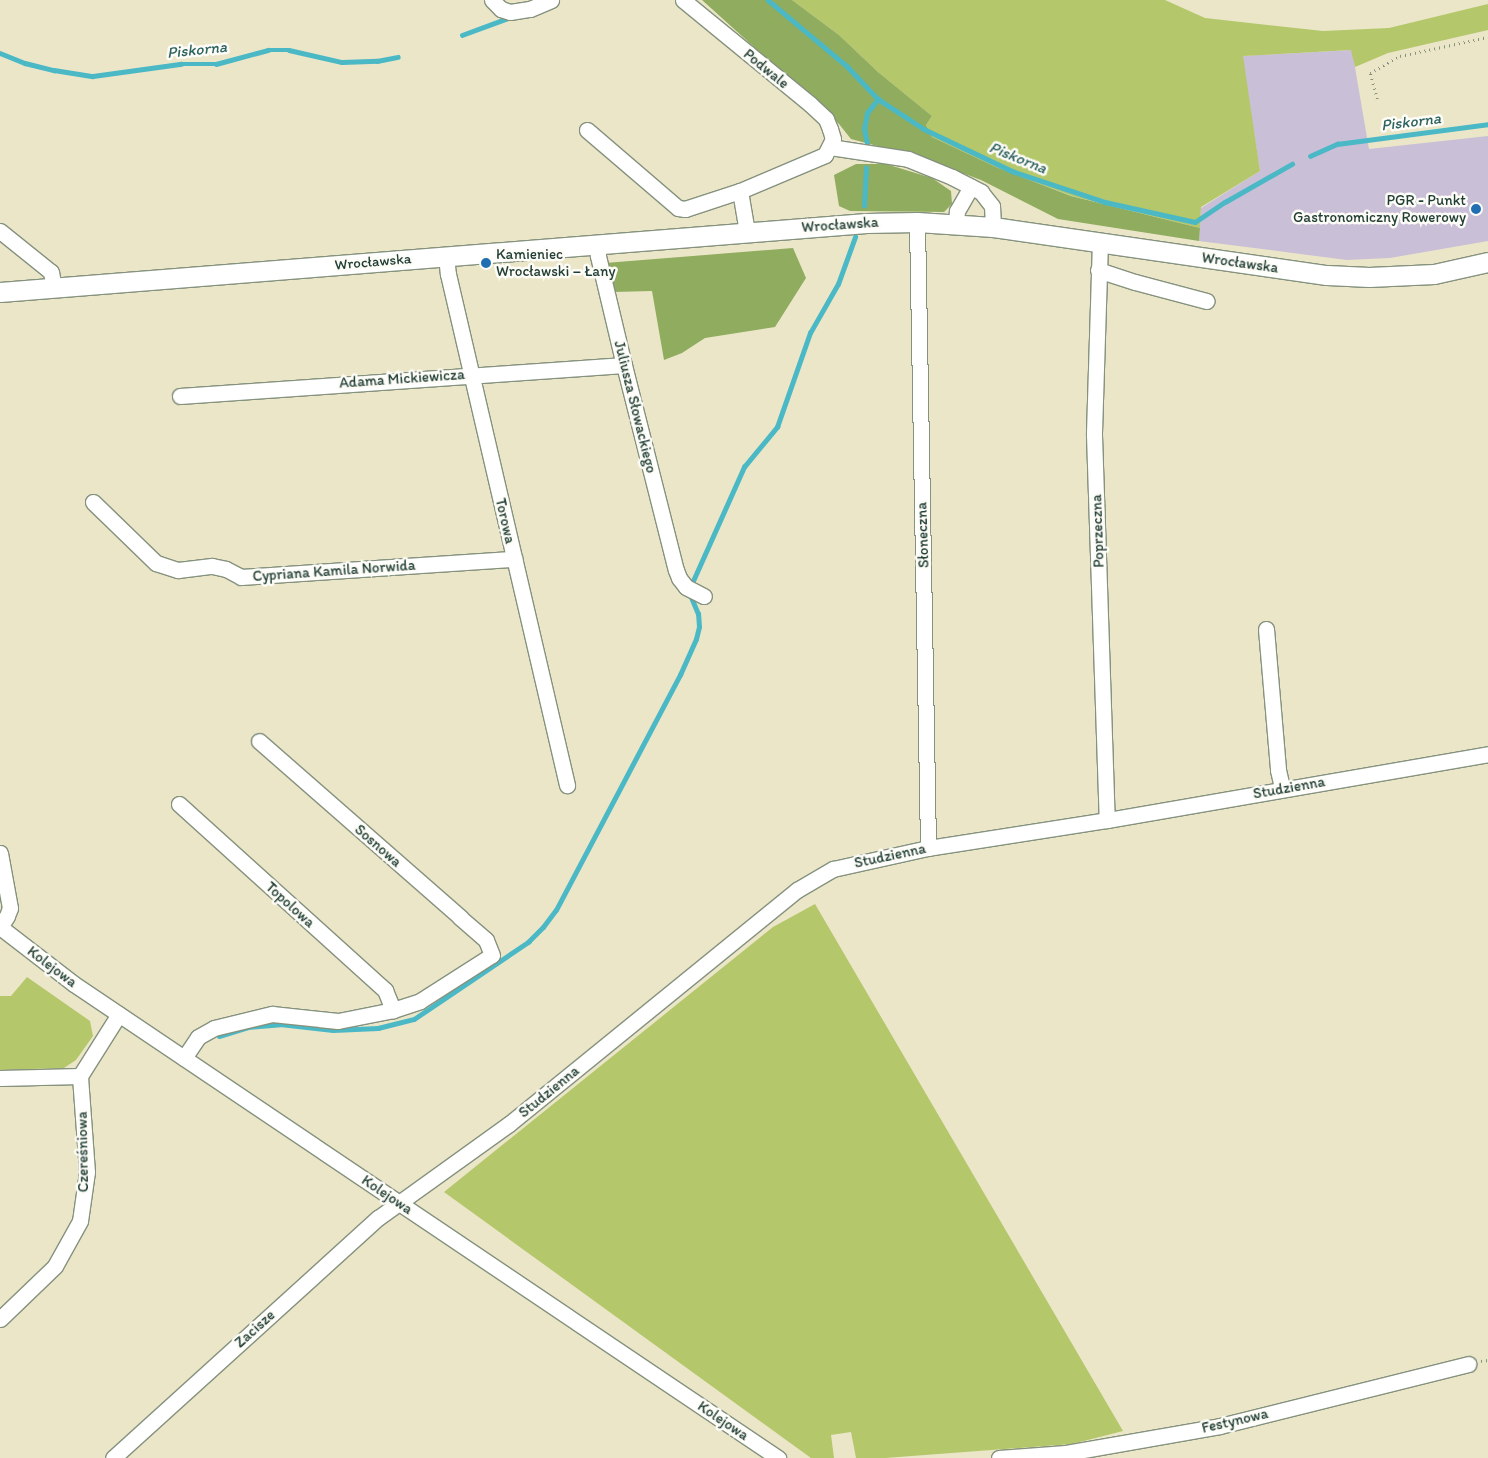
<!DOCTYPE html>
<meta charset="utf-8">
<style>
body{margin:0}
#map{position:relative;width:1488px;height:1458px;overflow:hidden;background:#ebe6c8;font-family:Itim,sans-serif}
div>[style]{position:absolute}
.industrial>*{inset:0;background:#c9bfd7}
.green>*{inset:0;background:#b4c76b}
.forest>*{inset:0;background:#8fac5f}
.stream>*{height:4.5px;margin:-2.25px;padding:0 2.25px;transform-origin:2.25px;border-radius:2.25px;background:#4bb8c6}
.path>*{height:2.5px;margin-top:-1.25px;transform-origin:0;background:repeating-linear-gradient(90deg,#85927e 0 1px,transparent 0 5px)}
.roads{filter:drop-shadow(1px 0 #85927e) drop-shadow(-1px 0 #85927e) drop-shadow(0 1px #85927e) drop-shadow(0 -1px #85927e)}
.minor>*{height:15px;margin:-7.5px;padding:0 7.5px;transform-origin:7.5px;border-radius:7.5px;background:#fff}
.major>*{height:19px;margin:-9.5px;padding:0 9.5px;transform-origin:9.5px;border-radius:9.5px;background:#fff}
.dots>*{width:14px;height:14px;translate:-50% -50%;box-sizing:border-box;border:2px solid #fdfcf7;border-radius:50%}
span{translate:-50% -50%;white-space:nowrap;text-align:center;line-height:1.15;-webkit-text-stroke:5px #fdfcf7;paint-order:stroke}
.street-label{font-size:15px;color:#1f3d34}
.poi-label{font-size:15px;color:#1f3d34}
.right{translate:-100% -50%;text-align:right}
.left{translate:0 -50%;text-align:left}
.water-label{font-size:16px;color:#2c6260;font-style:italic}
</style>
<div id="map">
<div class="industrial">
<div style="clip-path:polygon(1352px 50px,1369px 149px,1488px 136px,1488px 241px,1390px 258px,1347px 260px,1199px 241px,1201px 208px,1260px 171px,1242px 56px)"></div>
</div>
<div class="green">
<div style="clip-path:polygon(792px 0,1165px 0,1205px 18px,1323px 31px,1389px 28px,1488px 4px,1488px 30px,1388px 53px,1355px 67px,1351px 50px,1243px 56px,1260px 171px,1201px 207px,1200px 228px,1072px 196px,996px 167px,932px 137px,926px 125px,932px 116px,878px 72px,839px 35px)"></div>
<div style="clip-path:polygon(815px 904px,1123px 1431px,1072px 1444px,885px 1458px,856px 1458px,851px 1432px,831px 1435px,834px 1458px,811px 1458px,444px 1192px,773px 927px)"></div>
<div style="clip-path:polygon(27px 977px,90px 1021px,93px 1036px,76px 1060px,64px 1068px,0 1070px,0 996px,11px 996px)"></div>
</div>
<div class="forest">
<div style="clip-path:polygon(702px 0,792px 0,839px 35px,878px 72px,932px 116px,926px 125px,932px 137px,996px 167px,1071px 196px,1200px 228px,1199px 241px,1058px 219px,981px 180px,919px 157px,851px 139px,839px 124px)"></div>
<div style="clip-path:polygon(856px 164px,886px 164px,932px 178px,951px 191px,952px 204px,944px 212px,850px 211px,839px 206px,834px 175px)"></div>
<div style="clip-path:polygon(793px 248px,806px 278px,775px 327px,705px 338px,682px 353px,664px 360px,652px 291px,613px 292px,605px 263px)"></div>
</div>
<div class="stream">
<div style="left:768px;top:0;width:103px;rotate:39.9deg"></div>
<div style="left:847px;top:66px;width:45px;rotate:46.8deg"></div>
<div style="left:878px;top:99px;width:55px;rotate:33.1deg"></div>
<div style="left:924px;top:129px;width:98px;rotate:25.5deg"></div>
<div style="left:1012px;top:171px;width:98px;rotate:18.4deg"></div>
<div style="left:1105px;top:202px;width:92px;rotate:12.5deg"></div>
<div style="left:1195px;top:222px;width:36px;rotate:-34deg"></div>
<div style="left:1225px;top:202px;width:77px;rotate:-29.6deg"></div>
<div style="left:462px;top:35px;width:49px;rotate:-20.3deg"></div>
<div style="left:0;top:53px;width:27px;rotate:22deg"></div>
<div style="left:25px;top:63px;width:30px;rotate:14deg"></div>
<div style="left:54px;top:70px;width:39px;rotate:9deg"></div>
<div style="left:93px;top:76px;width:89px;rotate:-7.8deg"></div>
<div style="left:181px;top:64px;width:35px"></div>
<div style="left:216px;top:64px;width:54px;rotate:-15.1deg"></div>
<div style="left:268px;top:50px;width:21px"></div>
<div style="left:289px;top:50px;width:54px;rotate:12.8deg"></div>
<div style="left:342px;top:62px;width:35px;rotate:-2deg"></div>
<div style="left:377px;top:61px;width:21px;rotate:-11deg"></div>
<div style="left:867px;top:144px;width:15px;rotate:-101deg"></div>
<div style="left:864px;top:129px;width:16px;rotate:-79deg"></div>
<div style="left:867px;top:113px;width:18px;rotate:-52deg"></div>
<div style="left:1310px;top:156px;width:30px;rotate:-24deg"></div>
<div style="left:1337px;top:144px;width:152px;rotate:-7.5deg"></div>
<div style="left:864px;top:206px;width:38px;rotate:-87deg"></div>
<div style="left:693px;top:581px;width:125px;rotate:-65.9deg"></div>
<div style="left:744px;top:467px;width:52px;rotate:-50.5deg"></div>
<div style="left:777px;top:427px;width:100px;rotate:-70.7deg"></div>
<div style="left:810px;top:333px;width:56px;rotate:-60.3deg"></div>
<div style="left:838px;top:284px;width:50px;rotate:-70.1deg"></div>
<div style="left:219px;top:1036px;width:30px;rotate:-17deg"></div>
<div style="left:248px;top:1027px;width:32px;rotate:-5deg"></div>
<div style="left:280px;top:1024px;width:53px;rotate:6.5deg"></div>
<div style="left:333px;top:1030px;width:45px;rotate:-2.5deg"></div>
<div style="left:378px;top:1028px;width:37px;rotate:-14deg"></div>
<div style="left:414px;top:1019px;width:138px;rotate:-34deg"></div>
<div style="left:528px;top:942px;width:21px;rotate:-45deg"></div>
<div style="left:543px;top:927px;width:21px;rotate:-53deg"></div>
<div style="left:556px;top:910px;width:266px;rotate:-62.2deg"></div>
<div style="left:680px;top:675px;width:39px;rotate:-66deg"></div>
<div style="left:696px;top:639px;width:12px;rotate:-76deg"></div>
<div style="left:699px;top:627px;width:13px;rotate:-94deg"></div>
<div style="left:698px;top:614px;width:21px;rotate:-113deg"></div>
</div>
<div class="path">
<div style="left:1377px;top:99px;width:27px;rotate:-105deg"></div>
<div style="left:1370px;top:73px;width:34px;rotate:-30deg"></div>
<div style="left:1400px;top:56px;width:90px;rotate:-12.2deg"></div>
<div style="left:1481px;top:1361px;width:7px;rotate:-8deg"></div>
</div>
<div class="roads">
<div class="minor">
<div style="left:492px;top:0;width:13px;rotate:45deg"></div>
<div style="left:501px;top:9px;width:9px;rotate:18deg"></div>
<div style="left:510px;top:12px;width:20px;rotate:-9deg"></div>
<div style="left:530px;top:9px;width:23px;rotate:-23deg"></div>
<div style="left:683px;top:0;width:164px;rotate:39.3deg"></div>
<div style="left:810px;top:104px;width:22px;rotate:43deg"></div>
<div style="left:826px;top:119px;width:11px;rotate:68deg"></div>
<div style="left:830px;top:129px;width:10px;rotate:73deg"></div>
<div style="left:833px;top:139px;width:18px;rotate:117deg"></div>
<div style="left:825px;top:155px;width:92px;rotate:157deg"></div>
<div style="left:740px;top:191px;width:42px;rotate:80.3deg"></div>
<div style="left:587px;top:130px;width:120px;rotate:40.6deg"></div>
<div style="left:678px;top:208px;width:7px;rotate:8deg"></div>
<div style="left:685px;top:209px;width:58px;rotate:-18.1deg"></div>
<div style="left:830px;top:147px;width:79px;rotate:8.7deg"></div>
<div style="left:908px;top:159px;width:48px;rotate:22.2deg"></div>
<div style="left:952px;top:177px;width:33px;rotate:27deg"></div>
<div style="left:981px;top:192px;width:18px;rotate:52deg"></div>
<div style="left:992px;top:206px;width:21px;rotate:87deg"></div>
<div style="left:917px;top:222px;width:626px;rotate:88.99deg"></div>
<div style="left:956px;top:224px;width:13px;rotate:-86deg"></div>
<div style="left:957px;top:211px;width:28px;rotate:-60deg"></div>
<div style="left:0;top:231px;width:65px;rotate:38.8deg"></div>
<div style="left:51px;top:272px;width:15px;rotate:79deg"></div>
<div style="left:1100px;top:241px;width:194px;rotate:91.8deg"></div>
<div style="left:1094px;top:435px;width:385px;rotate:88.1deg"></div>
<div style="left:598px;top:244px;width:12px;rotate:90deg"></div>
<div style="left:598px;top:256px;width:112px;rotate:76.6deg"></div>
<div style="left:624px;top:365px;width:211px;rotate:75.8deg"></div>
<div style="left:676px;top:570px;width:9px;rotate:69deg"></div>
<div style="left:679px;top:578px;width:11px;rotate:52deg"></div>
<div style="left:686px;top:587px;width:20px;rotate:27deg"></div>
<div style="left:446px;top:256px;width:18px;rotate:84deg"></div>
<div style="left:448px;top:274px;width:525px;rotate:76.89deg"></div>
<div style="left:1098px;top:270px;width:39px;rotate:18deg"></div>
<div style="left:1135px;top:282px;width:74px;rotate:14.8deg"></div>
<div style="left:180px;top:396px;width:445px;rotate:-4deg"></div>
<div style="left:93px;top:502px;width:88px;rotate:44.1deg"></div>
<div style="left:156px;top:563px;width:23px;rotate:18deg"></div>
<div style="left:178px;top:570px;width:34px;rotate:-7deg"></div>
<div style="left:212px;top:566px;width:14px;rotate:12deg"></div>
<div style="left:226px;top:569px;width:17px;rotate:28deg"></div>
<div style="left:241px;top:577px;width:274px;rotate:-3.8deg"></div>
<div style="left:1266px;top:629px;width:142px;rotate:85.1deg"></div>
<div style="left:1278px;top:770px;width:18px;rotate:77deg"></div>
<div style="left:179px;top:804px;width:278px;rotate:42.1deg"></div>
<div style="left:385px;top:990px;width:22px;rotate:68deg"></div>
<div style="left:0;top:853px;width:56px;rotate:79.7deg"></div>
<div style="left:10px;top:908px;width:9px;rotate:111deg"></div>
<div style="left:7px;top:916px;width:13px;rotate:122deg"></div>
<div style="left:0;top:927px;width:93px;rotate:37.6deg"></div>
<div style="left:74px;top:984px;width:849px;rotate:33.95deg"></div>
<div style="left:184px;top:1058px;width:25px;rotate:-56deg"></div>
<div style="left:198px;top:1037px;width:18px;rotate:-29deg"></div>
<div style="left:214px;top:1028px;width:60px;rotate:-13.6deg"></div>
<div style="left:272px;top:1014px;width:66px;rotate:6.1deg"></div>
<div style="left:338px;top:1021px;width:56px;rotate:-11.3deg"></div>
<div style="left:393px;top:1010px;width:28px;rotate:-18deg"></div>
<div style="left:420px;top:1001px;width:85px;rotate:-32.6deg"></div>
<div style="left:492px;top:955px;width:16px;rotate:-112deg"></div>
<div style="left:486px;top:940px;width:35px;rotate:-139deg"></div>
<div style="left:460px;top:917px;width:267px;rotate:-138.8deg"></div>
<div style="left:0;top:1078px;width:80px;rotate:-1.4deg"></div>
<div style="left:80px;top:1076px;width:73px;rotate:-57.8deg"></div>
<div style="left:0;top:1319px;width:76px;rotate:-43.9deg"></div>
<div style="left:55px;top:1266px;width:51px;rotate:-60.9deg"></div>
<div style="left:80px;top:1221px;width:49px;rotate:-81.9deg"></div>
<div style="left:87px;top:1172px;width:96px;rotate:-94.2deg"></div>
<div style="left:113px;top:1458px;width:358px;rotate:-42.2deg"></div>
<div style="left:378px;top:1218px;width:161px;rotate:-35.7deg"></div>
<div style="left:509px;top:1124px;width:371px;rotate:-39.1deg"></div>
<div style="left:797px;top:890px;width:42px;rotate:-30.3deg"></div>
<div style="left:833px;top:869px;width:97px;rotate:-12.5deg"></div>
<div style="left:928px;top:848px;width:181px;rotate:-8.9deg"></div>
<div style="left:1107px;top:820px;width:387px;rotate:-9.8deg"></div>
<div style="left:999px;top:1458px;width:67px;rotate:-4.3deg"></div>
<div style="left:1066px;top:1453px;width:156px;rotate:-9.9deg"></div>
<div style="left:1220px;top:1426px;width:256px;rotate:-14deg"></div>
</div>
<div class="major">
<div style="left:0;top:292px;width:869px;rotate:-4.56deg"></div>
<div style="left:866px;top:223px;width:51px;rotate:-1.1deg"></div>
<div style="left:917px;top:222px;width:76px;rotate:3.8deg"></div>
<div style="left:993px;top:227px;width:337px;rotate:8.2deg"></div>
<div style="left:1327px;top:275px;width:42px;rotate:2.7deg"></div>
<div style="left:1369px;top:277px;width:65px;rotate:-2.6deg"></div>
<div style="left:1434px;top:274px;width:55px;rotate:-12.5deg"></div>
</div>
</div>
<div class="dots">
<div style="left:1476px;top:209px;background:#1f6fb2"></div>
<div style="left:486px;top:263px;background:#1f6fb2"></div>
</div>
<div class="street-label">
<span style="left:766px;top:69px;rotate:39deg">Podwale</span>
<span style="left:840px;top:225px;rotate:-4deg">Wrocławska</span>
<span style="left:373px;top:262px;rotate:-5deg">Wrocławska</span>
<span style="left:1240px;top:263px;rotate:8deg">Wrocławska</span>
<span style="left:402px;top:379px;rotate:-4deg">Adama Mickiewicza</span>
<span style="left:635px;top:407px;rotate:76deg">Juliusza Słowackiego</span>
<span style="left:505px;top:521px;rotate:77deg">Torowa</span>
<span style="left:1098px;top:531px;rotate:-92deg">Poprzeczna</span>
<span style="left:923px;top:535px;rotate:-92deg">Słoneczna</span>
<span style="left:334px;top:571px;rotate:-4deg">Cypriana Kamila Norwida</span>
<span style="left:1289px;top:788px;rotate:-10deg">Studzienna</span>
<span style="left:378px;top:846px;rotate:41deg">Sosnowa</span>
<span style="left:890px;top:856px;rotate:-12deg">Studzienna</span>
<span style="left:290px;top:905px;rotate:42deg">Topolowa</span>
<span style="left:52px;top:967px;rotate:37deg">Kolejowa</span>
<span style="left:549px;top:1092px;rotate:-39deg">Studzienna</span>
<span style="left:83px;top:1152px;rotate:-91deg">Czereśniowa</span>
<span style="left:387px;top:1195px;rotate:34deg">Kolejowa</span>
<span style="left:255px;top:1329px;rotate:-42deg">Zacisze</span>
<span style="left:723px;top:1421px;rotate:34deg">Kolejowa</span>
<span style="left:1235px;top:1421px;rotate:-13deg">Festynowa</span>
</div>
<div class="poi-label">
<span class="right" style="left:1466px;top:209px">PGR - Punkt<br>Gastronomiczny Rowerowy</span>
<span class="left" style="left:496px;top:263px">Kamieniec<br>Wrocławski – Łany</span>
</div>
<div class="water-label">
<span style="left:197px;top:50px;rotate:-6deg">Piskorna</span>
<span style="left:1411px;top:122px;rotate:-7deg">Piskorna</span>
<span style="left:1018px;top:158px;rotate:22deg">Piskorna</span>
</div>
</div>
